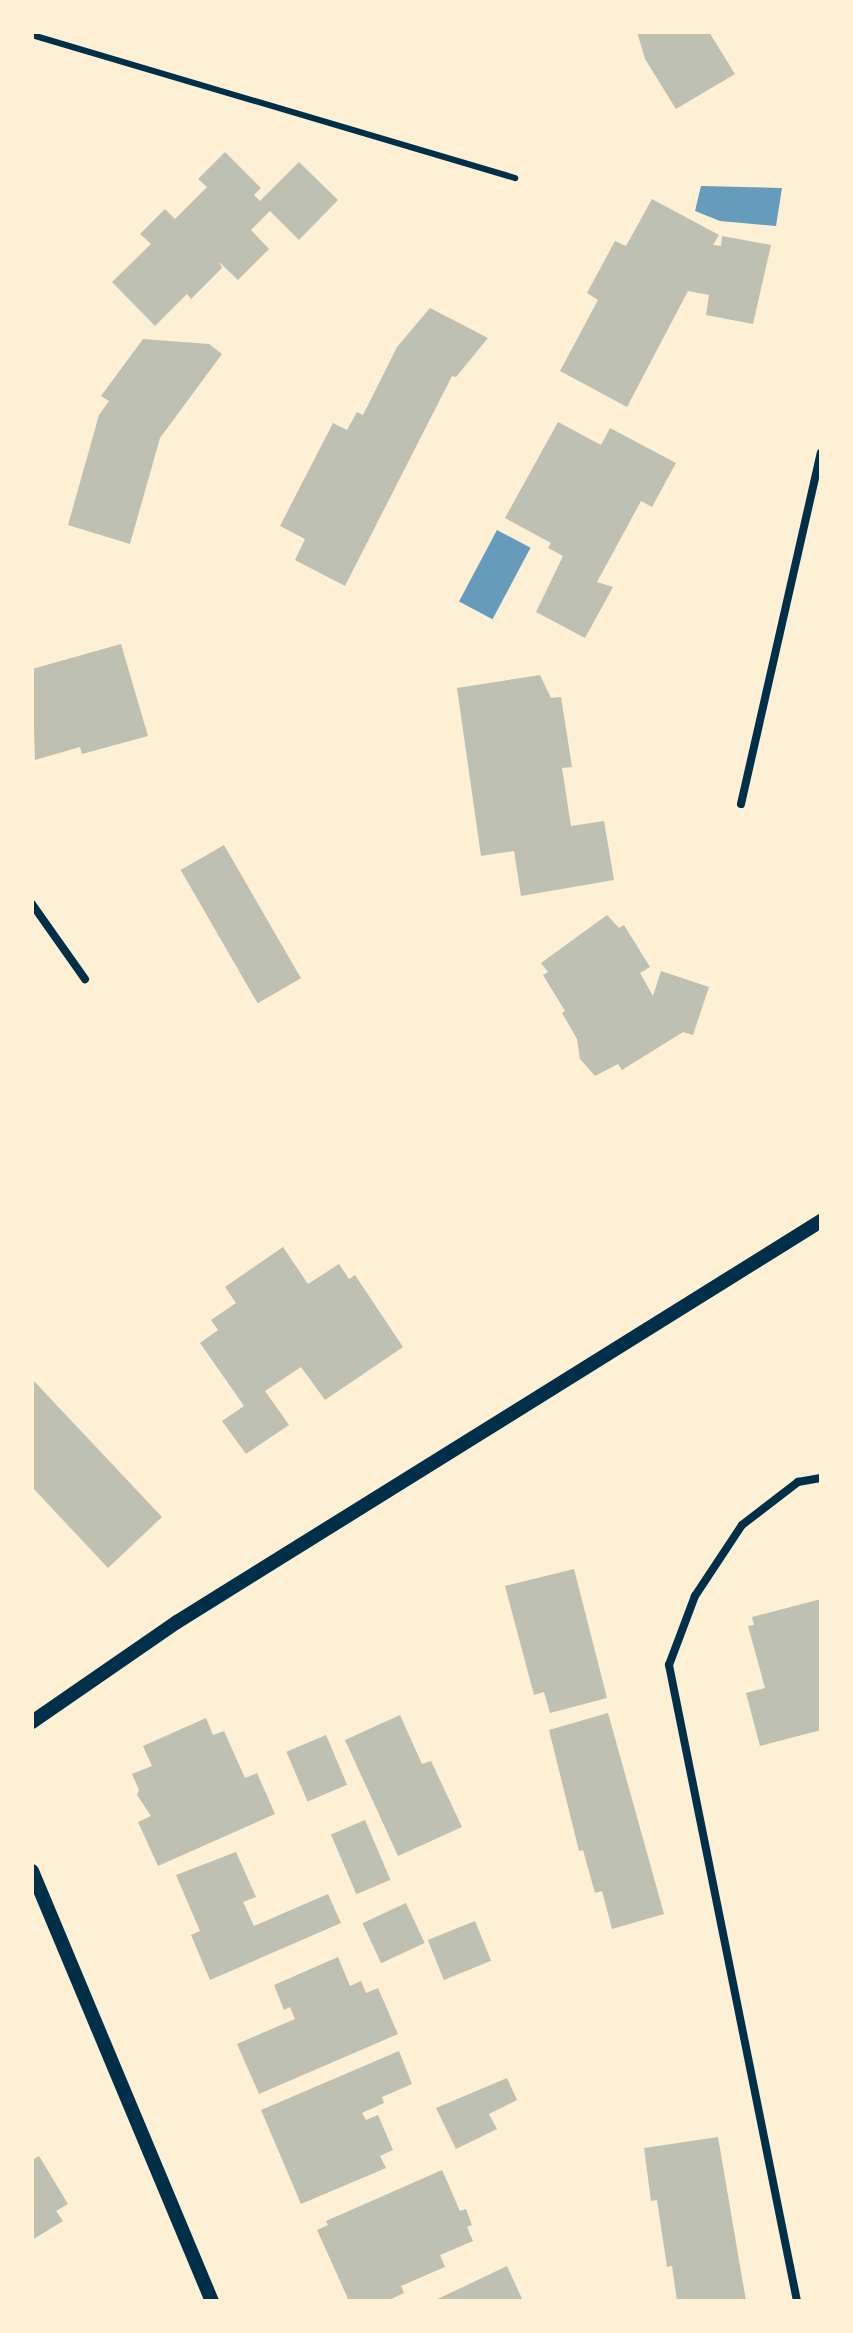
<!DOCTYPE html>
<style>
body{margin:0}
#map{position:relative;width:853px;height:2333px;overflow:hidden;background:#fdf0d5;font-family:Barlow,sans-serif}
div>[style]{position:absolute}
.water>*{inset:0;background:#669bbc;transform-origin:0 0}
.building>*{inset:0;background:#bec0b2;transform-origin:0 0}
.service>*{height:6px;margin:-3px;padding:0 3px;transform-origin:3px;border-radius:3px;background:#003049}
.minor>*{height:8px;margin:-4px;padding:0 4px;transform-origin:4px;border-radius:4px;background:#003049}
.tertiary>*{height:14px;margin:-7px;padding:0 7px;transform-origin:7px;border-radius:7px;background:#003049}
span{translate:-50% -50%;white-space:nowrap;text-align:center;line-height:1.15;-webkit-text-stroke:7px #fdf0d5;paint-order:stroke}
.frame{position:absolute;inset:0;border:34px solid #fdf0d5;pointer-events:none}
</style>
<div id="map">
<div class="water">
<div style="clip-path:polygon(701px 186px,782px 188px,776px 226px,720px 221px,695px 211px)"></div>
<div style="left:497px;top:530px;width:38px;height:81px;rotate:28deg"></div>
</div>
<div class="building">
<div style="clip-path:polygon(637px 32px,709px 32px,735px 74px,676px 109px,645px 59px)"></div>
<div style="clip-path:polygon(225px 152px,261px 188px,254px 195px,260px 201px,299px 162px,338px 200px,299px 240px,270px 211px,251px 230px,269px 249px,238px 280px,219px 262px,222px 268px,191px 299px,187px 294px,155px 326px,112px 282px,151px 244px,140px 234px,165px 209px,175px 219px,207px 187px,198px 179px)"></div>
<div style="clip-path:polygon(652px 199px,719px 235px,713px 245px,721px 246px,722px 236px,771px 245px,753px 324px,706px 315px,709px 295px,688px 291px,627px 407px,560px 371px,598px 300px,587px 293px,615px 241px,626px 246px)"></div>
<div style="clip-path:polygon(430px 308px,488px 338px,456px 377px,452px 376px,345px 586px,295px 560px,305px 539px,280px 526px,333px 423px,347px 430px,357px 412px,363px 415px,397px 347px)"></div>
<div style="clip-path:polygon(143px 339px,209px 344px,222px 354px,160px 438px,130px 544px,68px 525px,99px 415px,109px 401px,101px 396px)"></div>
<div style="clip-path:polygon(558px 422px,601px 445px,610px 428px,676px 463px,652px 507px,641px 501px,597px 582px,613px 587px,585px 638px,536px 612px,563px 556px,548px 548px,551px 543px,505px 518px)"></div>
<div style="clip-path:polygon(121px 644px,148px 736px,82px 754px,80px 747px,35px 760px,32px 669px)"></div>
<div style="clip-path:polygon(540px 675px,551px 698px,561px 697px,572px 767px,562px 768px,571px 826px,604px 821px,614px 880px,521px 896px,514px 851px,481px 856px,457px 688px)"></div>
<div style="left:224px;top:845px;width:154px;height:50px;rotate:60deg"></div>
<div style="clip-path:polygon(607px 915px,619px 928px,624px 925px,650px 967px,640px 973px,653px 996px,661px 971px,709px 987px,693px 1035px,683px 1032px,622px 1070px,618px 1064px,595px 1076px,580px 1059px,577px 1039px,562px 1013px,565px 1011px,543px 975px,548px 972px,541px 963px)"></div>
<div style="clip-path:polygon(283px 1247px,308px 1284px,339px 1264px,349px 1279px,355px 1275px,403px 1347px,325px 1400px,301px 1367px,265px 1391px,289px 1425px,246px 1454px,222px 1421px,244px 1406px,200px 1343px,218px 1330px,211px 1320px,236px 1303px,225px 1287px)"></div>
<div style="clip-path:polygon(32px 1379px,162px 1517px,108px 1568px,32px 1487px)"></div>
<div style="clip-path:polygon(574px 1569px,607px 1698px,550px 1713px,544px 1692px,534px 1695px,505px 1586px)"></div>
<div style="clip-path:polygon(821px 1599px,821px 1730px,760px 1746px,746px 1693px,765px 1688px,748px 1626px,754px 1625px,752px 1617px)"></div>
<div style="clip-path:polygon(608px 1713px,664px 1914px,612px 1929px,602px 1891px,595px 1893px,583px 1850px,579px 1851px,549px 1730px)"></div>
<div style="clip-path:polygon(400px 1715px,422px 1764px,431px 1761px,462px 1827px,398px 1856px,345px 1740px)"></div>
<div style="clip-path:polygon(206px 1718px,213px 1735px,224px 1731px,245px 1778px,257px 1773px,275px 1814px,158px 1866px,138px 1822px,151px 1816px,137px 1795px,139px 1790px,132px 1774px,152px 1766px,143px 1746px)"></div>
<div style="left:326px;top:1735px;width:54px;height:43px;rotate:67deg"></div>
<div style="left:365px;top:1820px;width:65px;height:37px;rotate:67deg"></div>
<div style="clip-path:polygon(236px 1852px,256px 1897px,243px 1902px,254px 1926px,328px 1894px,341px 1923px,210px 1980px,191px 1935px,200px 1931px,176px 1875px)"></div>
<div style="left:406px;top:1903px;width:44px;height:48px;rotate:65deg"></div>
<div style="left:475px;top:1921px;width:43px;height:51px;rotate:68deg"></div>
<div style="clip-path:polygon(338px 1957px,350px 1986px,361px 1981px,366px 1993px,378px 1988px,398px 2034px,259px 2094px,237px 2044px,295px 2019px,290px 2007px,284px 2010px,274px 1985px)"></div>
<div style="clip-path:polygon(399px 2051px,412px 2084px,382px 2097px,384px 2103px,362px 2113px,366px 2120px,378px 2115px,393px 2150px,380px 2156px,386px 2168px,301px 2204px,261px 2110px)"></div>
<div style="clip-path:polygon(507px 2078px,517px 2100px,489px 2114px,497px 2129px,456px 2149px,436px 2108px)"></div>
<div style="clip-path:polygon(718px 2137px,746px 2301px,677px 2301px,672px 2266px,667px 2267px,657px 2200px,651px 2201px,644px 2148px)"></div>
<div style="clip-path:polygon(39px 2156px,68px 2204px,56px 2211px,63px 2221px,32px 2240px,32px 2160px)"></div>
<div style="clip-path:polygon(442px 2170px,460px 2211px,466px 2209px,472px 2225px,467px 2227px,473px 2241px,440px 2255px,445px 2267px,401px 2286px,404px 2293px,387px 2301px,349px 2301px,317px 2230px,328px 2225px,326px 2221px)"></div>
<div style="clip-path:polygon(507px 2266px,523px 2301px,433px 2301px,463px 2287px)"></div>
</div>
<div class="service">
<div style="left:32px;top:35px;width:504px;rotate:16.49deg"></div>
</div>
<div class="minor">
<div style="left:741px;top:804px;width:360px;rotate:-77.2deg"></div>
<div style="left:32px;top:904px;width:92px;rotate:54.8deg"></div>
<div style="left:797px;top:2301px;width:649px;rotate:-101.38deg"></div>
<div style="left:669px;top:1665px;width:74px;rotate:-69.4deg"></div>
<div style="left:695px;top:1596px;width:85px;rotate:-56.5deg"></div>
<div style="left:742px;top:1525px;width:71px;rotate:-37.5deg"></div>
<div style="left:798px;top:1482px;width:23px;rotate:-10deg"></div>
</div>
<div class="tertiary">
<div style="left:32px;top:1722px;width:176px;rotate:-34.6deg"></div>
<div style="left:177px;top:1622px;width:759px;rotate:-31.91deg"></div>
<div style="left:32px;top:1871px;width:466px;rotate:67.3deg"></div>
</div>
<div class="frame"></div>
</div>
